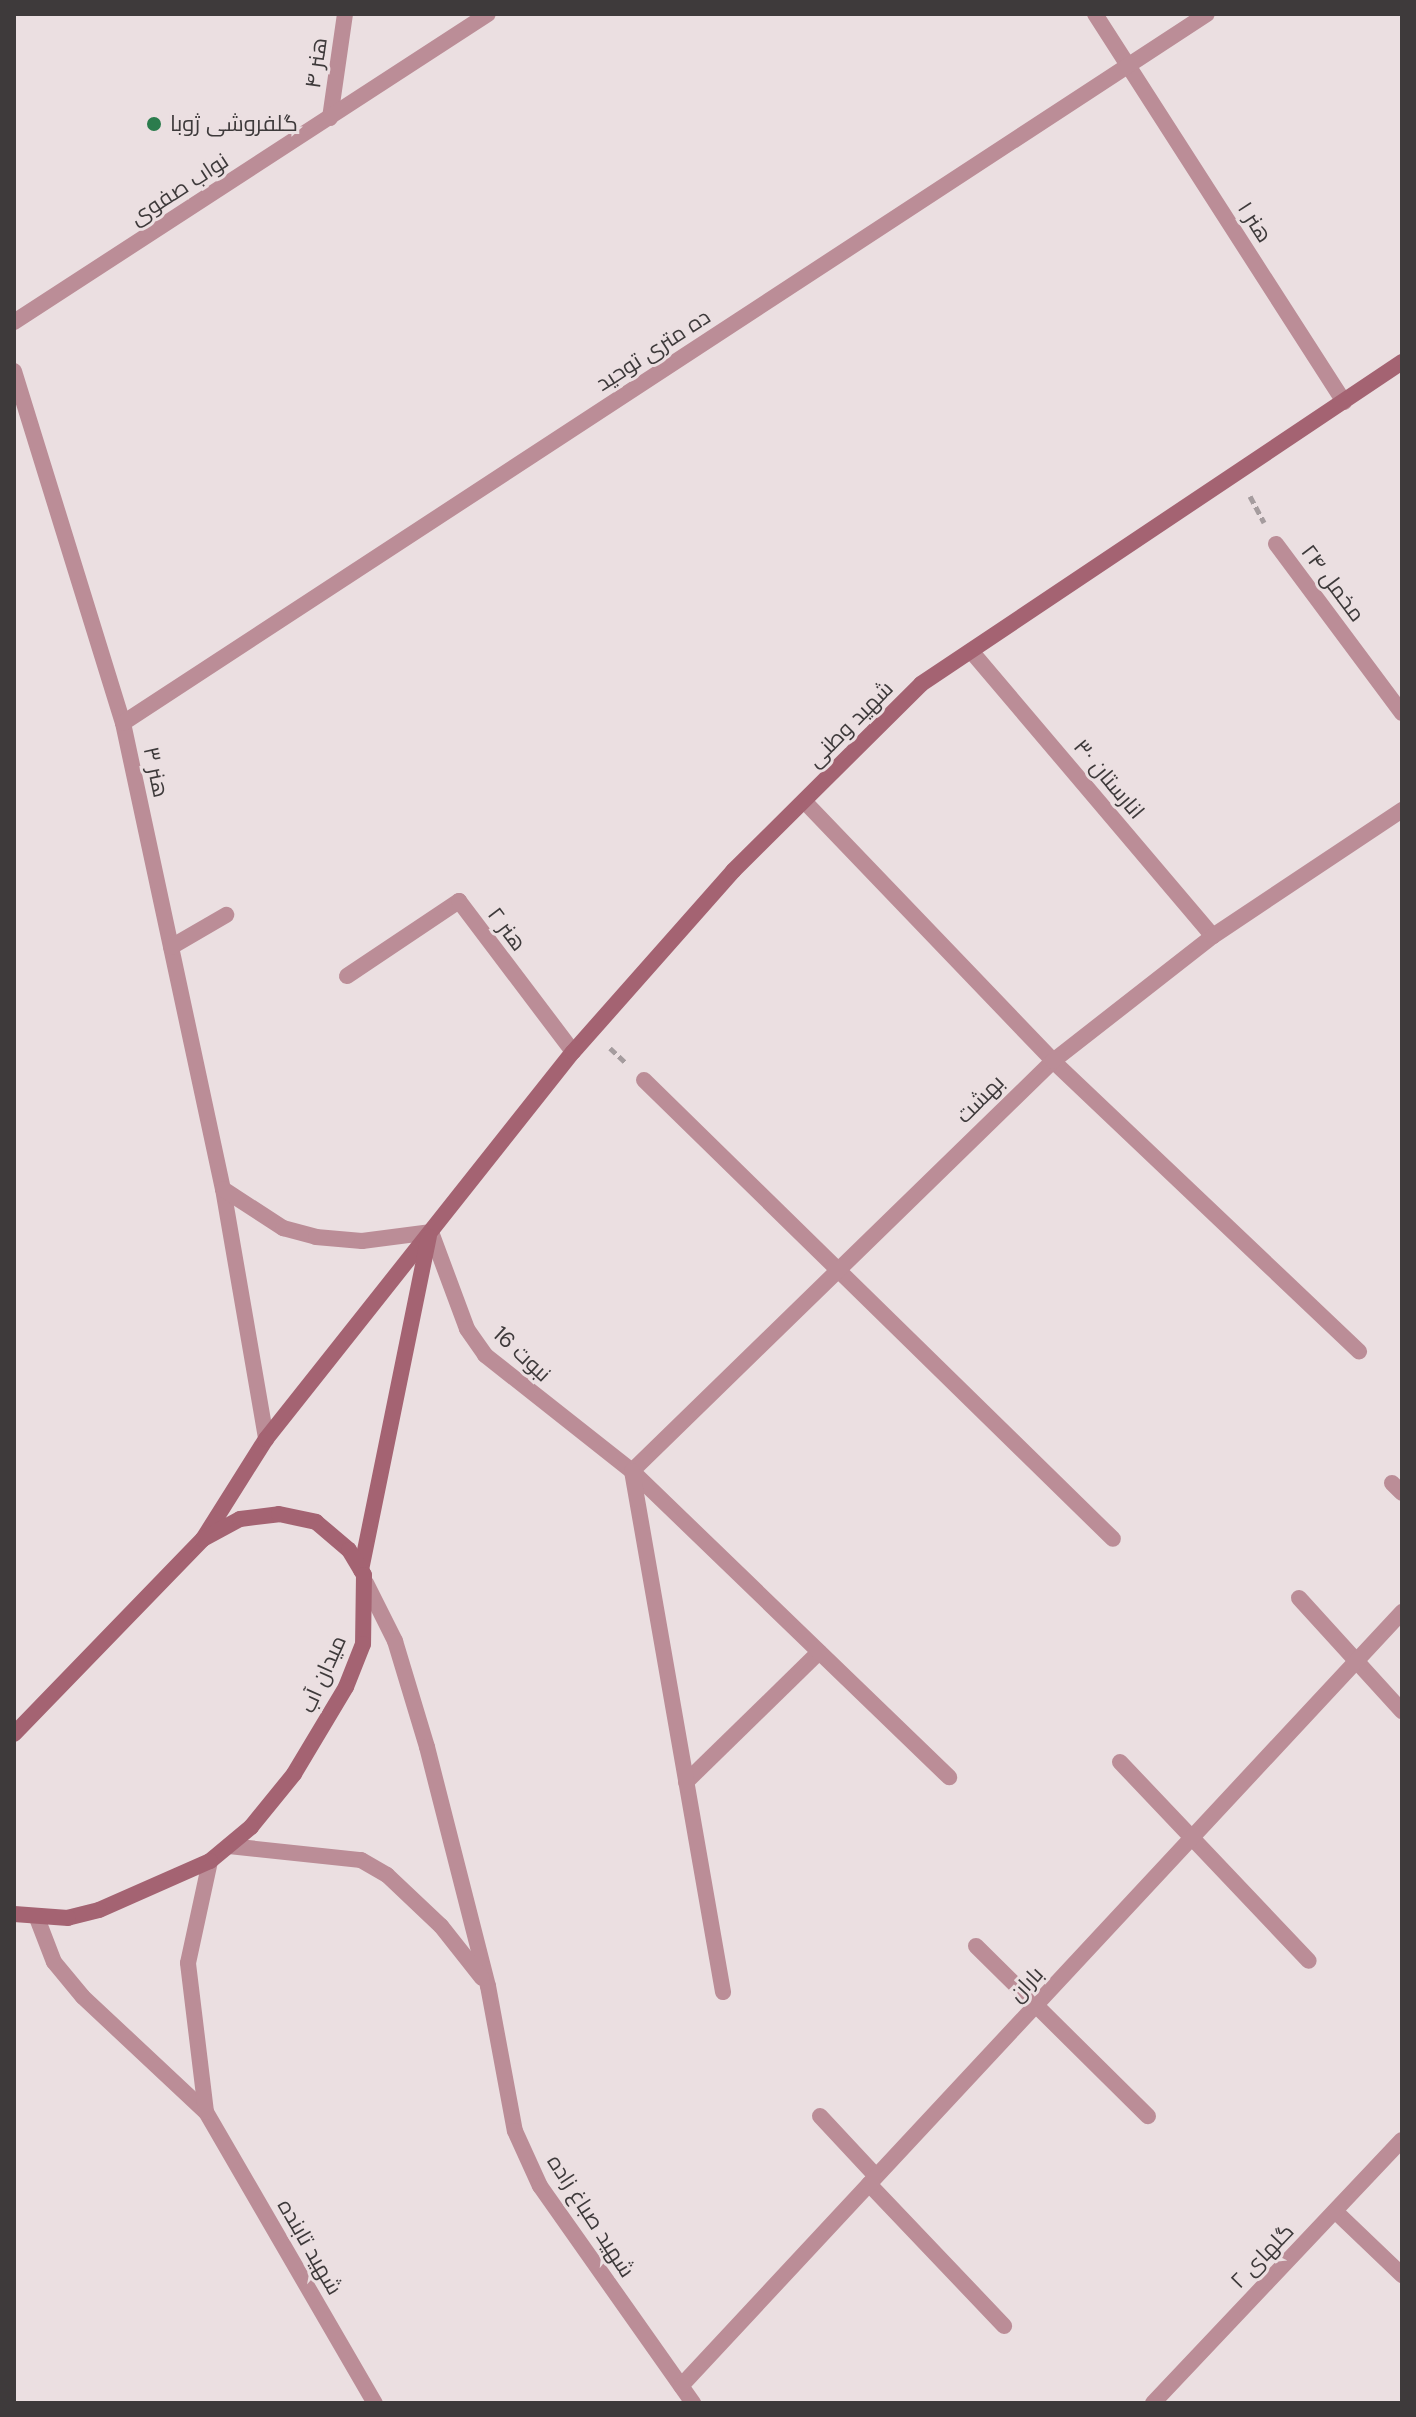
<!DOCTYPE html>
<meta charset="utf-8">
<style>
body{margin:0}
#map{position:relative;width:1416px;height:2417px;overflow:hidden;background:#ebdfe1;font-family:"DM Sans",Cairo,sans-serif}
div>[style]{position:absolute}
.path>*{height:5px;margin-top:-2.5px;transform-origin:0;background:repeating-linear-gradient(90deg,#a59c9e 0 8px,transparent 0 12px)}
.service>*{height:16px;margin:-8px;padding:0 8px;transform-origin:8px;border-radius:8px;background:#bb8d97}
.minor>*{height:16px;margin:-8px;padding:0 8px;transform-origin:8px;border-radius:8px;background:#bb8d97}
.tertiary>*{height:16px;margin:-8px;padding:0 8px;transform-origin:8px;border-radius:8px;background:#bb8d97}
.secondary>*{height:16px;margin:-8px;padding:0 8px;transform-origin:8px;border-radius:8px;background:#a46372}
.dots>*{width:22px;height:22px;translate:-50% -50%;box-sizing:border-box;border:4px solid #ebdfe1;border-radius:50%}
span{translate:-50% -50%;white-space:nowrap;text-align:center;line-height:1.15;-webkit-text-stroke:6px #ebdfe1;paint-order:stroke}
.street-label{font-size:22px;color:#3e3a3b}
.poi-label{font-size:22px;color:#3e3a3b}
.left{translate:0 -50%;text-align:left}
.frame{position:absolute;inset:0;border:16px solid #3e3a3b;pointer-events:none}
</style>
<div id="map">
<div class="path">
<div style="left:1250px;top:496px;width:30px;rotate:62deg"></div>
<div style="left:610px;top:1048px;width:22px;rotate:43deg"></div>
</div>
<div class="service">
<div style="left:686px;top:1782px;width:186px;rotate:-44.3deg"></div>
</div>
<div class="minor">
<div style="left:1095px;top:14px;width:461px;rotate:57.3deg"></div>
<div style="left:330px;top:118px;width:105px;rotate:-81.8deg"></div>
<div style="left:14px;top:322px;width:565px;rotate:-33.02deg"></div>
<div style="left:14px;top:371px;width:368px;rotate:72.8deg"></div>
<div style="left:123px;top:723px;width:477px;rotate:77.9deg"></div>
<div style="left:223px;top:1189px;width:254px;rotate:80.2deg"></div>
<div style="left:1276px;top:544px;width:211px;rotate:53.3deg"></div>
<div style="left:971px;top:651px;width:374px;rotate:49.7deg"></div>
<div style="left:123px;top:723px;width:1295px;rotate:-33.19deg"></div>
<div style="left:804px;top:801px;width:360px;rotate:46.2deg"></div>
<div style="left:1053px;top:1061px;width:422px;rotate:43.5deg"></div>
<div style="left:171px;top:947px;width:64px;rotate:-30.2deg"></div>
<div style="left:347px;top:976px;width:135px;rotate:-33.8deg"></div>
<div style="left:459px;top:901px;width:189px;rotate:52.9deg"></div>
<div style="left:644px;top:1080px;width:656px;rotate:44.38deg"></div>
<div style="left:223px;top:1189px;width:72px;rotate:33deg"></div>
<div style="left:283px;top:1228px;width:34px;rotate:15deg"></div>
<div style="left:316px;top:1237px;width:46px;rotate:5deg"></div>
<div style="left:362px;top:1241px;width:70px;rotate:-7.4deg"></div>
<div style="left:431px;top:1232px;width:103px;rotate:69.6deg"></div>
<div style="left:467px;top:1329px;width:32px;rotate:55deg"></div>
<div style="left:485px;top:1355px;width:187px;rotate:38.3deg"></div>
<div style="left:632px;top:1471px;width:441px;rotate:44deg"></div>
<div style="left:632px;top:1471px;width:588px;rotate:-44.24deg"></div>
<div style="left:1053px;top:1061px;width:203px;rotate:-38deg"></div>
<div style="left:1213px;top:936px;width:227px;rotate:-33.7deg"></div>
<div style="left:632px;top:1471px;width:529px;rotate:80.09deg"></div>
<div style="left:1392px;top:1483px;width:14px;rotate:45deg"></div>
<div style="left:366px;top:1583px;width:65px;rotate:63.4deg"></div>
<div style="left:395px;top:1641px;width:111px;rotate:73.2deg"></div>
<div style="left:427px;top:1747px;width:247px;rotate:75.7deg"></div>
<div style="left:488px;top:1986px;width:147px;rotate:79.5deg"></div>
<div style="left:515px;top:2131px;width:60px;rotate:65.6deg"></div>
<div style="left:540px;top:2186px;width:266px;rotate:54.8deg"></div>
<div style="left:1299px;top:1598px;width:153px;rotate:47.7deg"></div>
<div style="left:1120px;top:1762px;width:274px;rotate:46.5deg"></div>
<div style="left:229px;top:1846px;width:133px;rotate:6.1deg"></div>
<div style="left:361px;top:1860px;width:30px;rotate:30deg"></div>
<div style="left:387px;top:1875px;width:74px;rotate:43.4deg"></div>
<div style="left:441px;top:1926px;width:66px;rotate:51.7deg"></div>
<div style="left:976px;top:1946px;width:242px;rotate:44.7deg"></div>
<div style="left:820px;top:2116px;width:82px;rotate:47deg"></div>
<div style="left:869px;top:2184px;width:196px;rotate:46.4deg"></div>
<div style="left:1335px;top:2211px;width:93px;rotate:43.7deg"></div>
<div style="left:681px;top:2386px;width:1058px;rotate:-47.03deg"></div>
<div style="left:1153px;top:2403px;width:362px;rotate:-46.6deg"></div>
</div>
<div class="tertiary">
<div style="left:37px;top:1918px;width:47px;rotate:68.9deg"></div>
<div style="left:54px;top:1962px;width:45px;rotate:50.4deg"></div>
<div style="left:83px;top:1997px;width:168px;rotate:43.1deg"></div>
<div style="left:206px;top:2112px;width:337px;rotate:59.9deg"></div>
<div style="left:206px;top:2112px;width:150px;rotate:-96.9deg"></div>
<div style="left:188px;top:1963px;width:104px;rotate:-77.8deg"></div>
</div>
<div class="secondary">
<div style="left:203px;top:1539px;width:118px;rotate:-57.8deg"></div>
<div style="left:266px;top:1439px;width:494px;rotate:-51.6deg"></div>
<div style="left:573px;top:1052px;width:242px;rotate:-48.5deg"></div>
<div style="left:733px;top:871px;width:265px;rotate:-44.8deg"></div>
<div style="left:921px;top:684px;width:579px;rotate:-33.8deg"></div>
<div style="left:361px;top:1570px;width:340px;rotate:-78.5deg"></div>
<div style="left:14px;top:1734px;width:272px;rotate:-45.9deg"></div>
<div style="left:203px;top:1539px;width:42px;rotate:-28.4deg"></div>
<div style="left:240px;top:1519px;width:39px;rotate:-7deg"></div>
<div style="left:279px;top:1514px;width:38px;rotate:12deg"></div>
<div style="left:316px;top:1522px;width:43px;rotate:40.3deg"></div>
<div style="left:349px;top:1550px;width:29px;rotate:59deg"></div>
<div style="left:364px;top:1575px;width:69px;rotate:90.8deg"></div>
<div style="left:363px;top:1644px;width:46px;rotate:111.6deg"></div>
<div style="left:346px;top:1687px;width:101px;rotate:120.9deg"></div>
<div style="left:294px;top:1774px;width:68px;rotate:129.1deg"></div>
<div style="left:251px;top:1827px;width:53px;rotate:140.3deg"></div>
<div style="left:210px;top:1861px;width:121px;rotate:156.2deg"></div>
<div style="left:99px;top:1910px;width:32px;rotate:166deg"></div>
<div style="left:68px;top:1918px;width:54px;rotate:-175.8deg"></div>
</div>
<div class="dots">
<div style="left:154px;top:124px;background:#2b7c4d"></div>
</div>
<div class="street-label">
<span style="left:316px;top:63px;rotate:-82deg">هنر ۴</span>
<span style="left:179px;top:189px;rotate:-33deg">نواب صفوی</span>
<span style="left:1255px;top:222px;rotate:57deg">هنر ۱</span>
<span style="left:653px;top:350px;rotate:-33deg">ده متری توحید</span>
<span style="left:1333px;top:583px;rotate:53deg">مخمل ۲۴</span>
<span style="left:850px;top:724px;rotate:-45deg">شهید وطنی</span>
<span style="left:156px;top:772px;rotate:78deg">هنر ۳</span>
<span style="left:1109px;top:779px;rotate:50deg">انارستان ۳۰</span>
<span style="left:507px;top:929px;rotate:53deg">هنر ۲</span>
<span style="left:980px;top:1099px;rotate:-45deg">بهشت</span>
<span style="left:522px;top:1354px;rotate:43deg">نبوت 16</span>
<span style="left:323px;top:1674px;rotate:-66deg">میدان آب</span>
<span style="left:1026px;top:1984px;rotate:-47deg">باران</span>
<span style="left:591px;top:2216px;rotate:57deg">شهید صباغ زاده</span>
<span style="left:310px;top:2247px;rotate:60deg">شهید تابنده</span>
<span style="left:1262px;top:2256px;rotate:-46deg">گلهای ۲</span>
</div>
<div class="poi-label">
<span class="left" style="left:170px;top:124px">گلفروشی ژوبا</span>
</div>
<div class="frame"></div>
</div>
